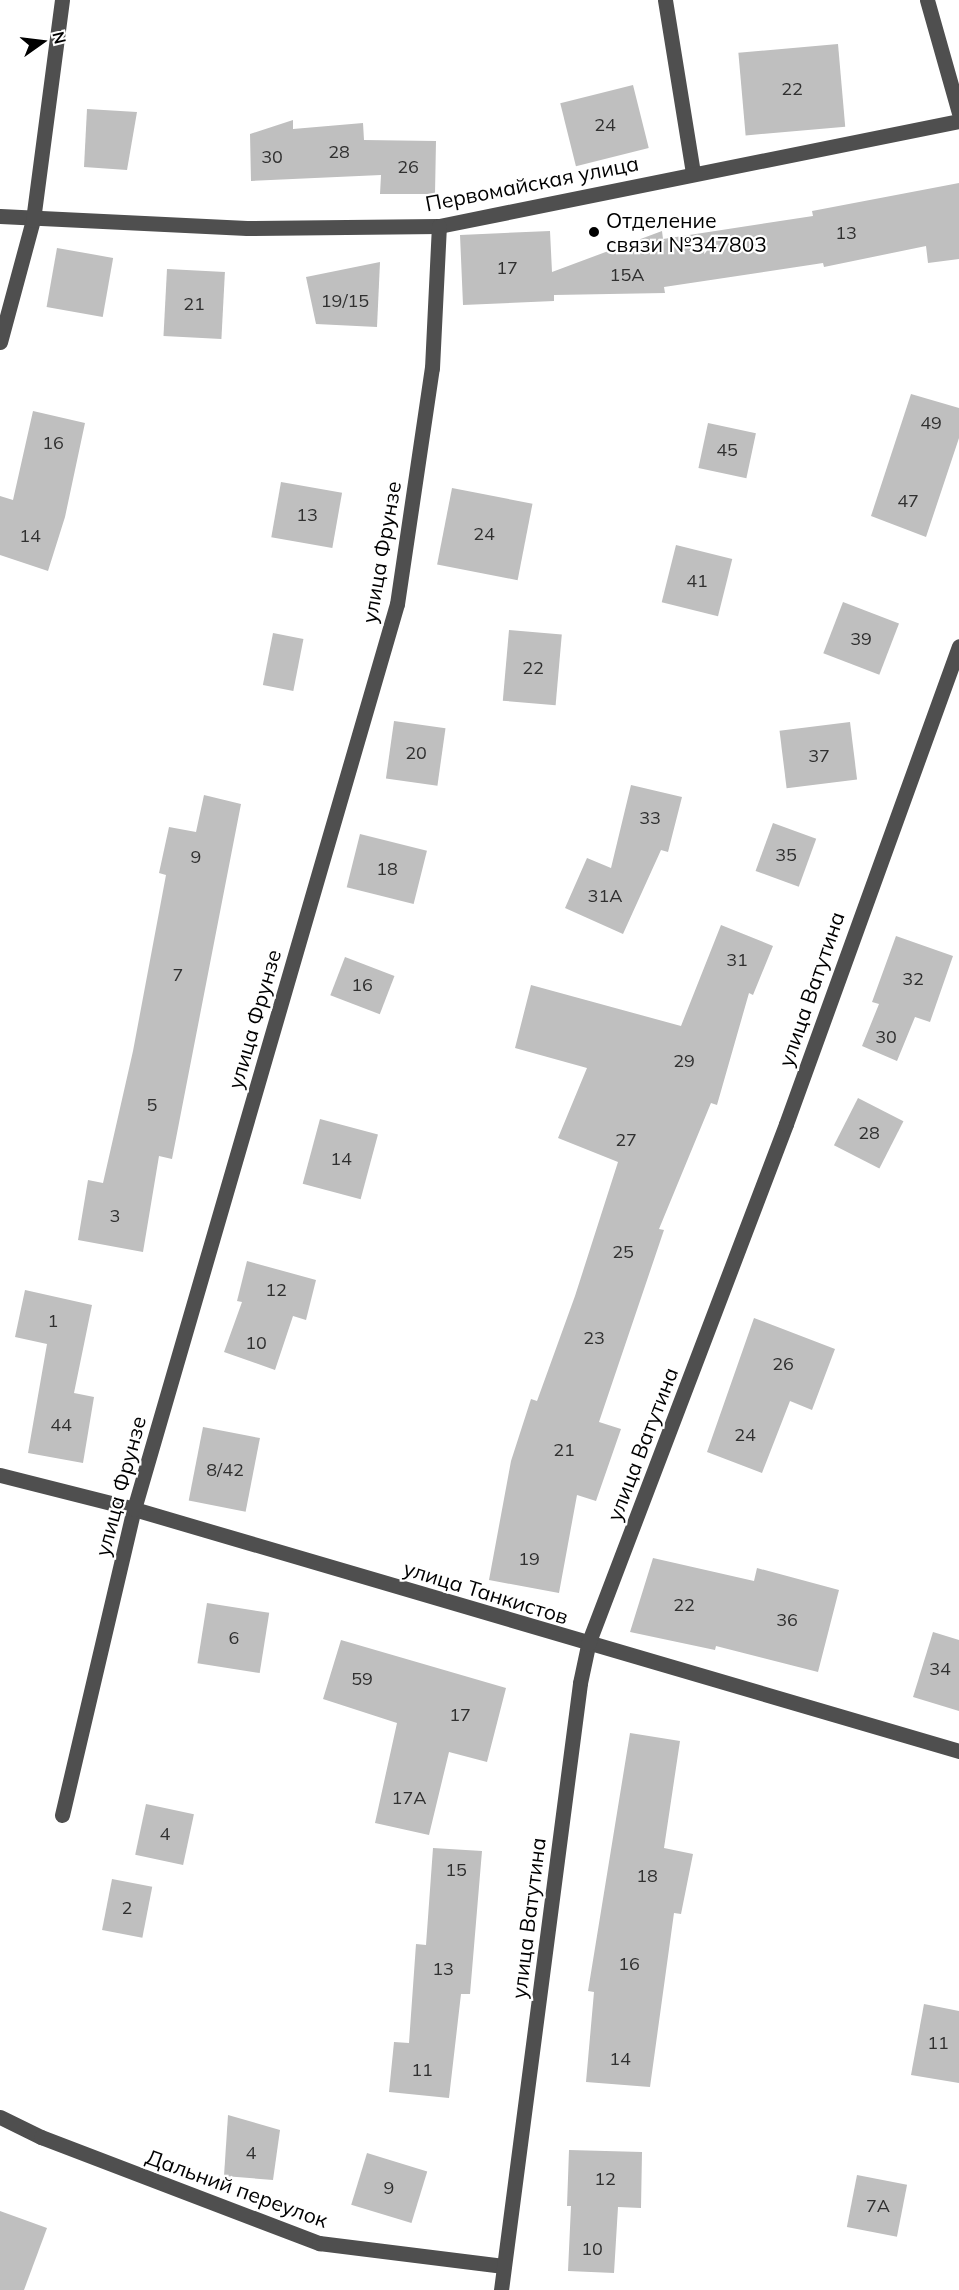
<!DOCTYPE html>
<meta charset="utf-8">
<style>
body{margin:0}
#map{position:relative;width:959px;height:2290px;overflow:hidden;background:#fff;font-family:Mulish,sans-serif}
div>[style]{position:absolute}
.building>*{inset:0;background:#bfbfbf;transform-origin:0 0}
.minor>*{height:15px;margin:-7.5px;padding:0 7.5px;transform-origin:7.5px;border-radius:7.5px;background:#4f4f4f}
.dots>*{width:16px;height:16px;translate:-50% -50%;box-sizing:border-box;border:3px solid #fff;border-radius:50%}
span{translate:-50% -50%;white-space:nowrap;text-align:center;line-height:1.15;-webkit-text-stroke:4.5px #fff;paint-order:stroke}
.number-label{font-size:18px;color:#303030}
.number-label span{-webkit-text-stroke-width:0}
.street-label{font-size:21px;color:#000}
.poi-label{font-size:21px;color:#000}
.left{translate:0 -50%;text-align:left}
.north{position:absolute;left:12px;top:12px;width:60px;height:60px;-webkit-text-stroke:4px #fff;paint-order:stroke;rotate:76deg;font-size:16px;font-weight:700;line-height:24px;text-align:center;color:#000}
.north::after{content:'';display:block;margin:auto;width:21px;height:27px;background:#000;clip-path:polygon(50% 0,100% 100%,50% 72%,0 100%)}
</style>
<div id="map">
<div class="building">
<div style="left:838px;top:44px;width:83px;height:100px;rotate:85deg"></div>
<div style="left:633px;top:85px;width:65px;height:75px;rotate:76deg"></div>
<div style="clip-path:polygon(87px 109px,137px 112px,127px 170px,84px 167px)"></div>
<div style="clip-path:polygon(293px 120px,293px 129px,363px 123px,364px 140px,436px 141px,435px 194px,380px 194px,381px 175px,251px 181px,250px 134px)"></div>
<div style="clip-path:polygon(959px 183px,959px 259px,928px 263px,926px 246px,824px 267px,823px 263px,664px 287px,665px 293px,554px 295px,554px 301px,463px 305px,460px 235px,550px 231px,552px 272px,662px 231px,663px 239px,813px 216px,812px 211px)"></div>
<div style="left:57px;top:248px;width:57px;height:60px;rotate:10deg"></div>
<div style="clip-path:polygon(380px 262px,377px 327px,316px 324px,306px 277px)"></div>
<div style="left:167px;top:269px;width:58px;height:67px;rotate:3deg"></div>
<div style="clip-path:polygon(911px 394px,959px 408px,959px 438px,926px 537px,871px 516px)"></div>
<div style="clip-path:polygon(33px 411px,85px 423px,65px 517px,48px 571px,0 555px,0 496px,13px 500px)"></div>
<div style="left:708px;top:423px;width:49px;height:46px;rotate:12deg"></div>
<div style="left:281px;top:482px;width:62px;height:56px;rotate:10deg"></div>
<div style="left:452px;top:488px;width:82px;height:78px;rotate:11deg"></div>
<div style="left:676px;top:545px;width:58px;height:59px;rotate:14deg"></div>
<div style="left:843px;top:602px;width:60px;height:55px;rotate:21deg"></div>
<div style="left:509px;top:630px;width:53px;height:71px;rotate:5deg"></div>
<div style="left:273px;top:633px;width:31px;height:53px;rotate:11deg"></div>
<div style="left:394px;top:721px;width:52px;height:58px;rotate:8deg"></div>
<div style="left:850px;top:722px;width:58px;height:71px;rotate:83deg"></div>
<div style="clip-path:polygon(631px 785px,682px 797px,668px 852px,661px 850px,623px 934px,565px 908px,587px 858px,611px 868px)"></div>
<div style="clip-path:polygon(204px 795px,241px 804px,172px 1159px,159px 1156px,143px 1252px,78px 1240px,88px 1180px,103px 1183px,133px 1051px,166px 875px,159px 873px,169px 827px,196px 832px)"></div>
<div style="left:773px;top:823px;width:46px;height:51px;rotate:20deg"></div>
<div style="left:360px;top:834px;width:69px;height:55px;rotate:14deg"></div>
<div style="clip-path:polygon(721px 925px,773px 946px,753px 995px,749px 993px,717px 1105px,711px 1103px,659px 1229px,664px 1230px,599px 1422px,621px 1429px,596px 1501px,577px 1495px,559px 1593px,489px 1580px,511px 1461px,531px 1399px,537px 1401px,575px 1296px,618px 1162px,558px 1138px,587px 1068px,515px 1048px,531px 985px,681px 1026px)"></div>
<div style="clip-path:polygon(896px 936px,953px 956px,930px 1022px,915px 1017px,897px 1061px,862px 1046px,879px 1004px,872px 1002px)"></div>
<div style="left:345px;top:957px;width:53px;height:41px;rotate:21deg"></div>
<div style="left:858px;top:1098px;width:51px;height:53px;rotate:27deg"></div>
<div style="left:320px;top:1119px;width:60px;height:67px;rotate:15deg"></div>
<div style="clip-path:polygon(247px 1261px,316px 1280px,306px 1320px,293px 1316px,275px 1370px,224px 1352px,242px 1302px,237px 1301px)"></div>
<div style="clip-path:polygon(25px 1290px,92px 1305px,74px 1393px,94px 1397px,83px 1463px,28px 1453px,47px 1344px,15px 1337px)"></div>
<div style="clip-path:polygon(754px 1318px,835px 1349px,812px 1410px,790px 1401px,762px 1473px,707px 1452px)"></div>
<div style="left:203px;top:1427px;width:58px;height:75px;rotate:11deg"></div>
<div style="clip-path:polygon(653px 1558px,754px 1581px,757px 1568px,839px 1590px,818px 1672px,716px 1646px,715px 1650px,630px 1632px)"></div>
<div style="left:207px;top:1603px;width:63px;height:61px;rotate:9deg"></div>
<div style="clip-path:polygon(933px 1632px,959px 1640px,959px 1711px,913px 1697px)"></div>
<div style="clip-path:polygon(341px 1640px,506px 1688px,487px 1762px,449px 1752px,429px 1835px,375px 1823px,397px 1723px,323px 1699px)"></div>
<div style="clip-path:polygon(630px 1733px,680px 1741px,664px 1848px,693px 1854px,681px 1914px,674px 1913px,650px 2087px,586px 2082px,594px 1992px,588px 1991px)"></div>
<div style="left:146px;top:1804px;width:49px;height:52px;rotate:12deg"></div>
<div style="clip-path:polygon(433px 1848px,482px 1851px,470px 1994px,461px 1994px,449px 2098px,389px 2092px,394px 2042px,409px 2043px,416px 1944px,426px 1945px)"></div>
<div style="left:112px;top:1879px;width:41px;height:52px;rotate:11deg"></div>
<div style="clip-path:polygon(924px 2004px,959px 2011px,959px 2083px,911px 2075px)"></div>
<div style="clip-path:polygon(228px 2115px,280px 2130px,273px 2180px,224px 2176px)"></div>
<div style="clip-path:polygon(569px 2150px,642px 2152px,641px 2208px,618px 2207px,614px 2273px,568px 2271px,571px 2206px,567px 2206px)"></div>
<div style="left:367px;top:2153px;width:63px;height:54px;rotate:17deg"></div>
<div style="left:857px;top:2175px;width:51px;height:53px;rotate:11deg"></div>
<div style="clip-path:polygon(0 2211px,47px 2228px,24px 2290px,0 2290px)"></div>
</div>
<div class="minor">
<div style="left:665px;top:0;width:174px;rotate:80.8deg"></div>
<div style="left:927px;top:0;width:117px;rotate:74.2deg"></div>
<div style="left:0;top:216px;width:247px;rotate:2.8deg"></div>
<div style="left:247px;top:228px;width:192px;rotate:-0.6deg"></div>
<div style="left:439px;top:226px;width:530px;rotate:-11.42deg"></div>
<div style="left:0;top:342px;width:126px;rotate:-74.9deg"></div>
<div style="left:33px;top:220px;width:222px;rotate:-82.5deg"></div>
<div style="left:0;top:1475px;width:138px;rotate:14.2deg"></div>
<div style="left:134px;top:1509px;width:860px;rotate:16.35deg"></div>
<div style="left:62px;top:1815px;width:314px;rotate:-76.8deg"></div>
<div style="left:134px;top:1509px;width:942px;rotate:-73.8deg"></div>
<div style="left:397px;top:604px;width:239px;rotate:-81.6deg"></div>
<div style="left:432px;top:368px;width:142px;rotate:-87.2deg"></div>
<div style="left:0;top:2117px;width:46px;rotate:26deg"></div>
<div style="left:41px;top:2137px;width:298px;rotate:20.9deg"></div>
<div style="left:319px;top:2243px;width:186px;rotate:7.1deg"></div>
<div style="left:501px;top:2290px;width:612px;rotate:-82.58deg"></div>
<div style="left:580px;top:1683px;width:40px;rotate:-78deg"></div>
<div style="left:588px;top:1644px;width:556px;rotate:-69.15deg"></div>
<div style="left:786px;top:1124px;width:508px;rotate:-70.1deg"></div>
</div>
<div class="dots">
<div style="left:594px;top:232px;background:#000"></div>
</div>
<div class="number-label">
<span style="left:792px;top:89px">22</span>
<span style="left:605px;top:125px">24</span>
<span style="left:339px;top:152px">28</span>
<span style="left:272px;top:157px">30</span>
<span style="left:408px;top:167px">26</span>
<span style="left:846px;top:233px">13</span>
<span style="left:507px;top:268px">17</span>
<span style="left:627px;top:275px">15А</span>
<span style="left:345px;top:301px">19/15</span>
<span style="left:194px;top:304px">21</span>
<span style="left:931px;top:423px">49</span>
<span style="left:53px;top:443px">16</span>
<span style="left:727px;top:450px">45</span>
<span style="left:908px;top:501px">47</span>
<span style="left:307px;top:515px">13</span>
<span style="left:484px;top:534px">24</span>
<span style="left:30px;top:536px">14</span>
<span style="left:697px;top:581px">41</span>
<span style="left:861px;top:639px">39</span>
<span style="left:533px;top:668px">22</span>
<span style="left:416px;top:753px">20</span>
<span style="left:819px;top:756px">37</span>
<span style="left:650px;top:818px">33</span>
<span style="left:786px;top:855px">35</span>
<span style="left:196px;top:857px">9</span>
<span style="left:387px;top:869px">18</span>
<span style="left:605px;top:896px">31А</span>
<span style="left:737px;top:960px">31</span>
<span style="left:178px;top:975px">7</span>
<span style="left:913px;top:979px">32</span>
<span style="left:362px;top:985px">16</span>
<span style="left:886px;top:1037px">30</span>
<span style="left:684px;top:1061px">29</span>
<span style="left:152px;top:1105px">5</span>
<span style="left:869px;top:1133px">28</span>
<span style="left:626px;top:1140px">27</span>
<span style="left:341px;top:1159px">14</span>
<span style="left:115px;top:1216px">3</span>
<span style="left:623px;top:1252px">25</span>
<span style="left:276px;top:1290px">12</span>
<span style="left:53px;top:1321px">1</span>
<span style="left:594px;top:1338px">23</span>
<span style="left:256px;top:1343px">10</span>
<span style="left:783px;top:1364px">26</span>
<span style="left:61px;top:1425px">44</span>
<span style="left:745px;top:1435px">24</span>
<span style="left:564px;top:1450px">21</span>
<span style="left:225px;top:1470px">8/42</span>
<span style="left:529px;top:1559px">19</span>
<span style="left:684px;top:1605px">22</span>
<span style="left:787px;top:1620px">36</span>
<span style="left:234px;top:1638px">6</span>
<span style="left:940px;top:1669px">34</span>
<span style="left:362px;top:1679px">59</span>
<span style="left:460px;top:1715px">17</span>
<span style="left:409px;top:1798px">17А</span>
<span style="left:165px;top:1834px">4</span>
<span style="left:456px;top:1870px">15</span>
<span style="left:647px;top:1876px">18</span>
<span style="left:127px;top:1908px">2</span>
<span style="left:629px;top:1964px">16</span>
<span style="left:443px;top:1969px">13</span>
<span style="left:938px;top:2043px">11</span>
<span style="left:620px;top:2059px">14</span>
<span style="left:422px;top:2070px">11</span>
<span style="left:251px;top:2153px">4</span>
<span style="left:605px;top:2179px">12</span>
<span style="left:389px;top:2188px">9</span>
<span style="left:878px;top:2206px">7А</span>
<span style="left:592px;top:2249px">10</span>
</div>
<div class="street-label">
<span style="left:532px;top:183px;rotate:-11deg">Первомайская улица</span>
<span style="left:381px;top:552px;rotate:-80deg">улица Фрунзе</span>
<span style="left:811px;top:989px;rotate:-71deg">улица Ватутина</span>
<span style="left:254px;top:1019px;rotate:-74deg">улица Фрунзе</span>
<span style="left:642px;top:1444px;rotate:-69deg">улица Ватутина</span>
<span style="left:120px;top:1486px;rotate:-75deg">улица Фрунзе</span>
<span style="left:486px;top:1592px;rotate:17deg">улица Танкистов</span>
<span style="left:528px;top:1918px;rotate:-83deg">улица Ватутина</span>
<span style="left:237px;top:2188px;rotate:20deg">Дальний переулок</span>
</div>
<div class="poi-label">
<span class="left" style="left:606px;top:232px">Отделение<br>связи №347803</span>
</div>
<div class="north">N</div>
</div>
